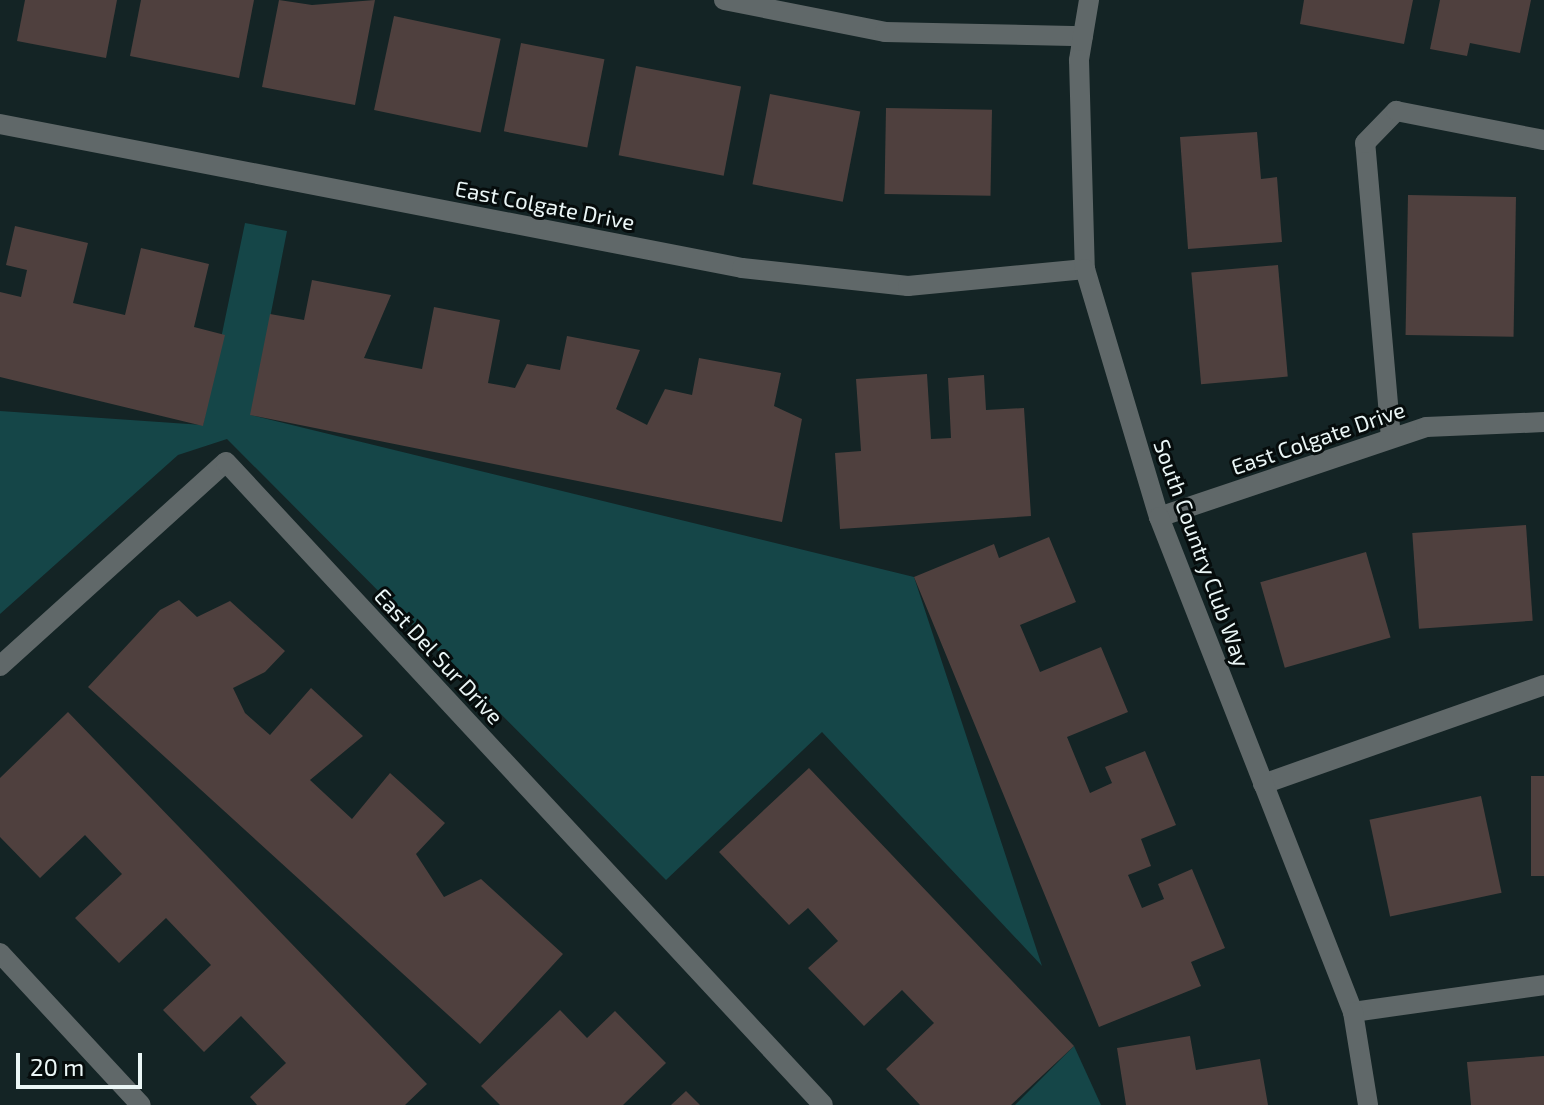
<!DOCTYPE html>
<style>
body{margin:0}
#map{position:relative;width:1544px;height:1105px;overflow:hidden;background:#142425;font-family:"Exo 2",sans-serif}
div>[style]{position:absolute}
.green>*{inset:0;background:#154648}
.building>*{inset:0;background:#4f403e;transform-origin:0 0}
.service>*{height:20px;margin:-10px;padding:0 10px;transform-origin:10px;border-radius:10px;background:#606869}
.minor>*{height:20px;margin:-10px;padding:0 10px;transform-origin:10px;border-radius:10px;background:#606869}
.tertiary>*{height:20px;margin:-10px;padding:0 10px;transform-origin:10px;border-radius:10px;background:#606869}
span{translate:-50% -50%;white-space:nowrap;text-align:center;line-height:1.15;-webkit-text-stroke:6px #060c0c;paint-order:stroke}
.street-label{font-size:22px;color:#ebf6f6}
.scale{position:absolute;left:16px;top:1053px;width:126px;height:36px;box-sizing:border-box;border:4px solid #ebf6f6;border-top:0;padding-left:10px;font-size:24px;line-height:28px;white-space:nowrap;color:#ebf6f6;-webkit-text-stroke:6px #060c0c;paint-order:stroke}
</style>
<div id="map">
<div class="green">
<div style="clip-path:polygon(245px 223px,287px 231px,251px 415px,914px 577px,1042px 966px,822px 732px,666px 880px,227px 439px,178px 455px,0 614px,0 411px,203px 425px)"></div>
<div style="clip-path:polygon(1074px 1046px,1101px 1105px,1015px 1105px)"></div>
</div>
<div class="building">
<div style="clip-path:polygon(25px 0,117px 0,106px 58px,17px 41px)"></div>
<div style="clip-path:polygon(141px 0,254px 0,239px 78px,130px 56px)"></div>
<div style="clip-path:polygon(279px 0,312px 5px,375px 0,355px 105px,262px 87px)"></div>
<div style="clip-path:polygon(1304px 0,1413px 0,1404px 44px,1300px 24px)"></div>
<div style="clip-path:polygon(1440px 0,1531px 0,1520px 53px,1470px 43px,1467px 56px,1430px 49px)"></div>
<div style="left:394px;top:16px;width:109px;height:96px;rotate:12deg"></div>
<div style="left:521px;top:43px;width:85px;height:90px;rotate:11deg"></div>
<div style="left:636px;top:66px;width:107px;height:91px;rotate:11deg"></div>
<div style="left:770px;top:94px;width:92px;height:92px;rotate:11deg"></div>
<div style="left:886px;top:108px;width:106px;height:86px;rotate:1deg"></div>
<div style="clip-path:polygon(1257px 132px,1261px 179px,1277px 177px,1282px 242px,1188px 249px,1180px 137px)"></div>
<div style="left:1408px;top:195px;width:108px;height:140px;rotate:1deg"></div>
<div style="clip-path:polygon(15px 226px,88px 243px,73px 303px,125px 315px,141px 248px,209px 264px,194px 327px,225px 335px,203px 426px,0 377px,0 292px,21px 297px,27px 270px,6px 265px)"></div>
<div style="left:1278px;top:265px;width:112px;height:87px;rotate:85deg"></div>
<div style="clip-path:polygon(312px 280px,391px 295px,364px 358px,422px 369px,434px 307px,500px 320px,488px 383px,515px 388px,527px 364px,560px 370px,567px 336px,640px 350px,616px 409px,647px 425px,665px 389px,692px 395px,699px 358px,781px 373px,774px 406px,802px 419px,782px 522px,250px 415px,270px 314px,304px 320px)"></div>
<div style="clip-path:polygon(927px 374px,931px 439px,951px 438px,948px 378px,984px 375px,986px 410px,1024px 408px,1031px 516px,840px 529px,835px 453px,861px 451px,856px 379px)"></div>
<div style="left:1526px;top:525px;width:96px;height:114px;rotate:86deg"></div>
<div style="clip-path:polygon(1049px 537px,1076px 602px,1020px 625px,1040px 672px,1101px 647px,1128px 712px,1067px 737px,1090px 793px,1112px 783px,1105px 767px,1145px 751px,1176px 825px,1141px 839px,1151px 866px,1128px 875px,1142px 908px,1164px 899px,1158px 884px,1192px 869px,1225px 948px,1191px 962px,1201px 986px,1099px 1027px,914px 577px,994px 544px,999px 558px)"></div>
<div style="left:1366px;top:552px;width:89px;height:110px;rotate:74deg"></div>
<div style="clip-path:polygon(179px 600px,197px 617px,230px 601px,285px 651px,265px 672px,233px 688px,245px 713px,270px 735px,311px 688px,363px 736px,310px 780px,352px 819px,390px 773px,445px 823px,416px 854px,444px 897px,481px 879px,563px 954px,480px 1044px,88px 687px,160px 610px)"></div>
<div style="clip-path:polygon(68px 712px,427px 1084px,405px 1105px,257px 1105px,250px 1097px,286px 1063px,241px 1016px,204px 1052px,163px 1010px,211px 965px,166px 918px,119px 963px,75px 918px,122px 874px,85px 835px,40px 878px,0 837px,0 778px)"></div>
<div style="clip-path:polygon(809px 768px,1074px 1046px,1011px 1105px,920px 1105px,886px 1069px,934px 1023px,902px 990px,864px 1026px,808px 968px,838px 941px,808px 908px,789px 925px,719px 852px)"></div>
<div style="left:1531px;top:776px;width:13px;height:100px"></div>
<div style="left:1481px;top:796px;width:99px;height:114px;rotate:78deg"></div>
<div style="clip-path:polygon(560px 1010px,587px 1038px,615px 1011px,666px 1063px,623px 1105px,500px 1105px,481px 1086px)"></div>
<div style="clip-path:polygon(1190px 1036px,1196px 1070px,1260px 1059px,1268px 1105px,1126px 1105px,1117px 1048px)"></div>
<div style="clip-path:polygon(1544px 1056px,1544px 1105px,1471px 1105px,1467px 1062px)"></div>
<div style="clip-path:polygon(686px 1091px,700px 1105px,671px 1105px)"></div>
</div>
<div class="service">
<div style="left:724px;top:0;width:164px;rotate:11.2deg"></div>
<div style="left:885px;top:32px;width:198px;rotate:1.2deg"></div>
<div style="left:1391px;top:438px;width:296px;rotate:-95deg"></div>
<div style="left:1365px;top:143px;width:45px;rotate:-45.9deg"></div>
<div style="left:1396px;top:111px;width:151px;rotate:11.1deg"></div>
<div style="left:1263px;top:784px;width:298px;rotate:-19.4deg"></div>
</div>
<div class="minor">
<div style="left:0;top:124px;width:756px;rotate:10.98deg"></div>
<div style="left:742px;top:268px;width:167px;rotate:6.2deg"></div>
<div style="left:908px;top:286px;width:178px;rotate:-5.5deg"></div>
<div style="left:1159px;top:517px;width:282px;rotate:-18.6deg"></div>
<div style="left:1426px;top:427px;width:118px;rotate:-2.4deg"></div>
<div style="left:0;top:666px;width:304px;rotate:-42.1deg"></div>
<div style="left:226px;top:462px;width:877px;rotate:47.12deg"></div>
<div style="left:0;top:953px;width:207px;rotate:47.2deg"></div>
<div style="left:1353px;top:1012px;width:193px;rotate:-8deg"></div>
</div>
<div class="tertiary">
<div style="left:1089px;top:0;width:61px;rotate:99.5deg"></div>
<div style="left:1079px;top:60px;width:209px;rotate:88.4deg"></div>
<div style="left:1085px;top:269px;width:259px;rotate:73.4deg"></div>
<div style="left:1159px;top:517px;width:532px;rotate:68.6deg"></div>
<div style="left:1353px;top:1012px;width:94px;rotate:80.8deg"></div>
</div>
<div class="street-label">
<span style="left:545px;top:205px;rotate:11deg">East Colgate Drive</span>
<span style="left:1318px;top:438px;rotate:-19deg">East Colgate Drive</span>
<span style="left:1202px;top:553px;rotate:70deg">South Country Club Way</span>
<span style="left:439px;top:656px;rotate:47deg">East Del Sur Drive</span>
</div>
<div class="scale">20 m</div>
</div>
